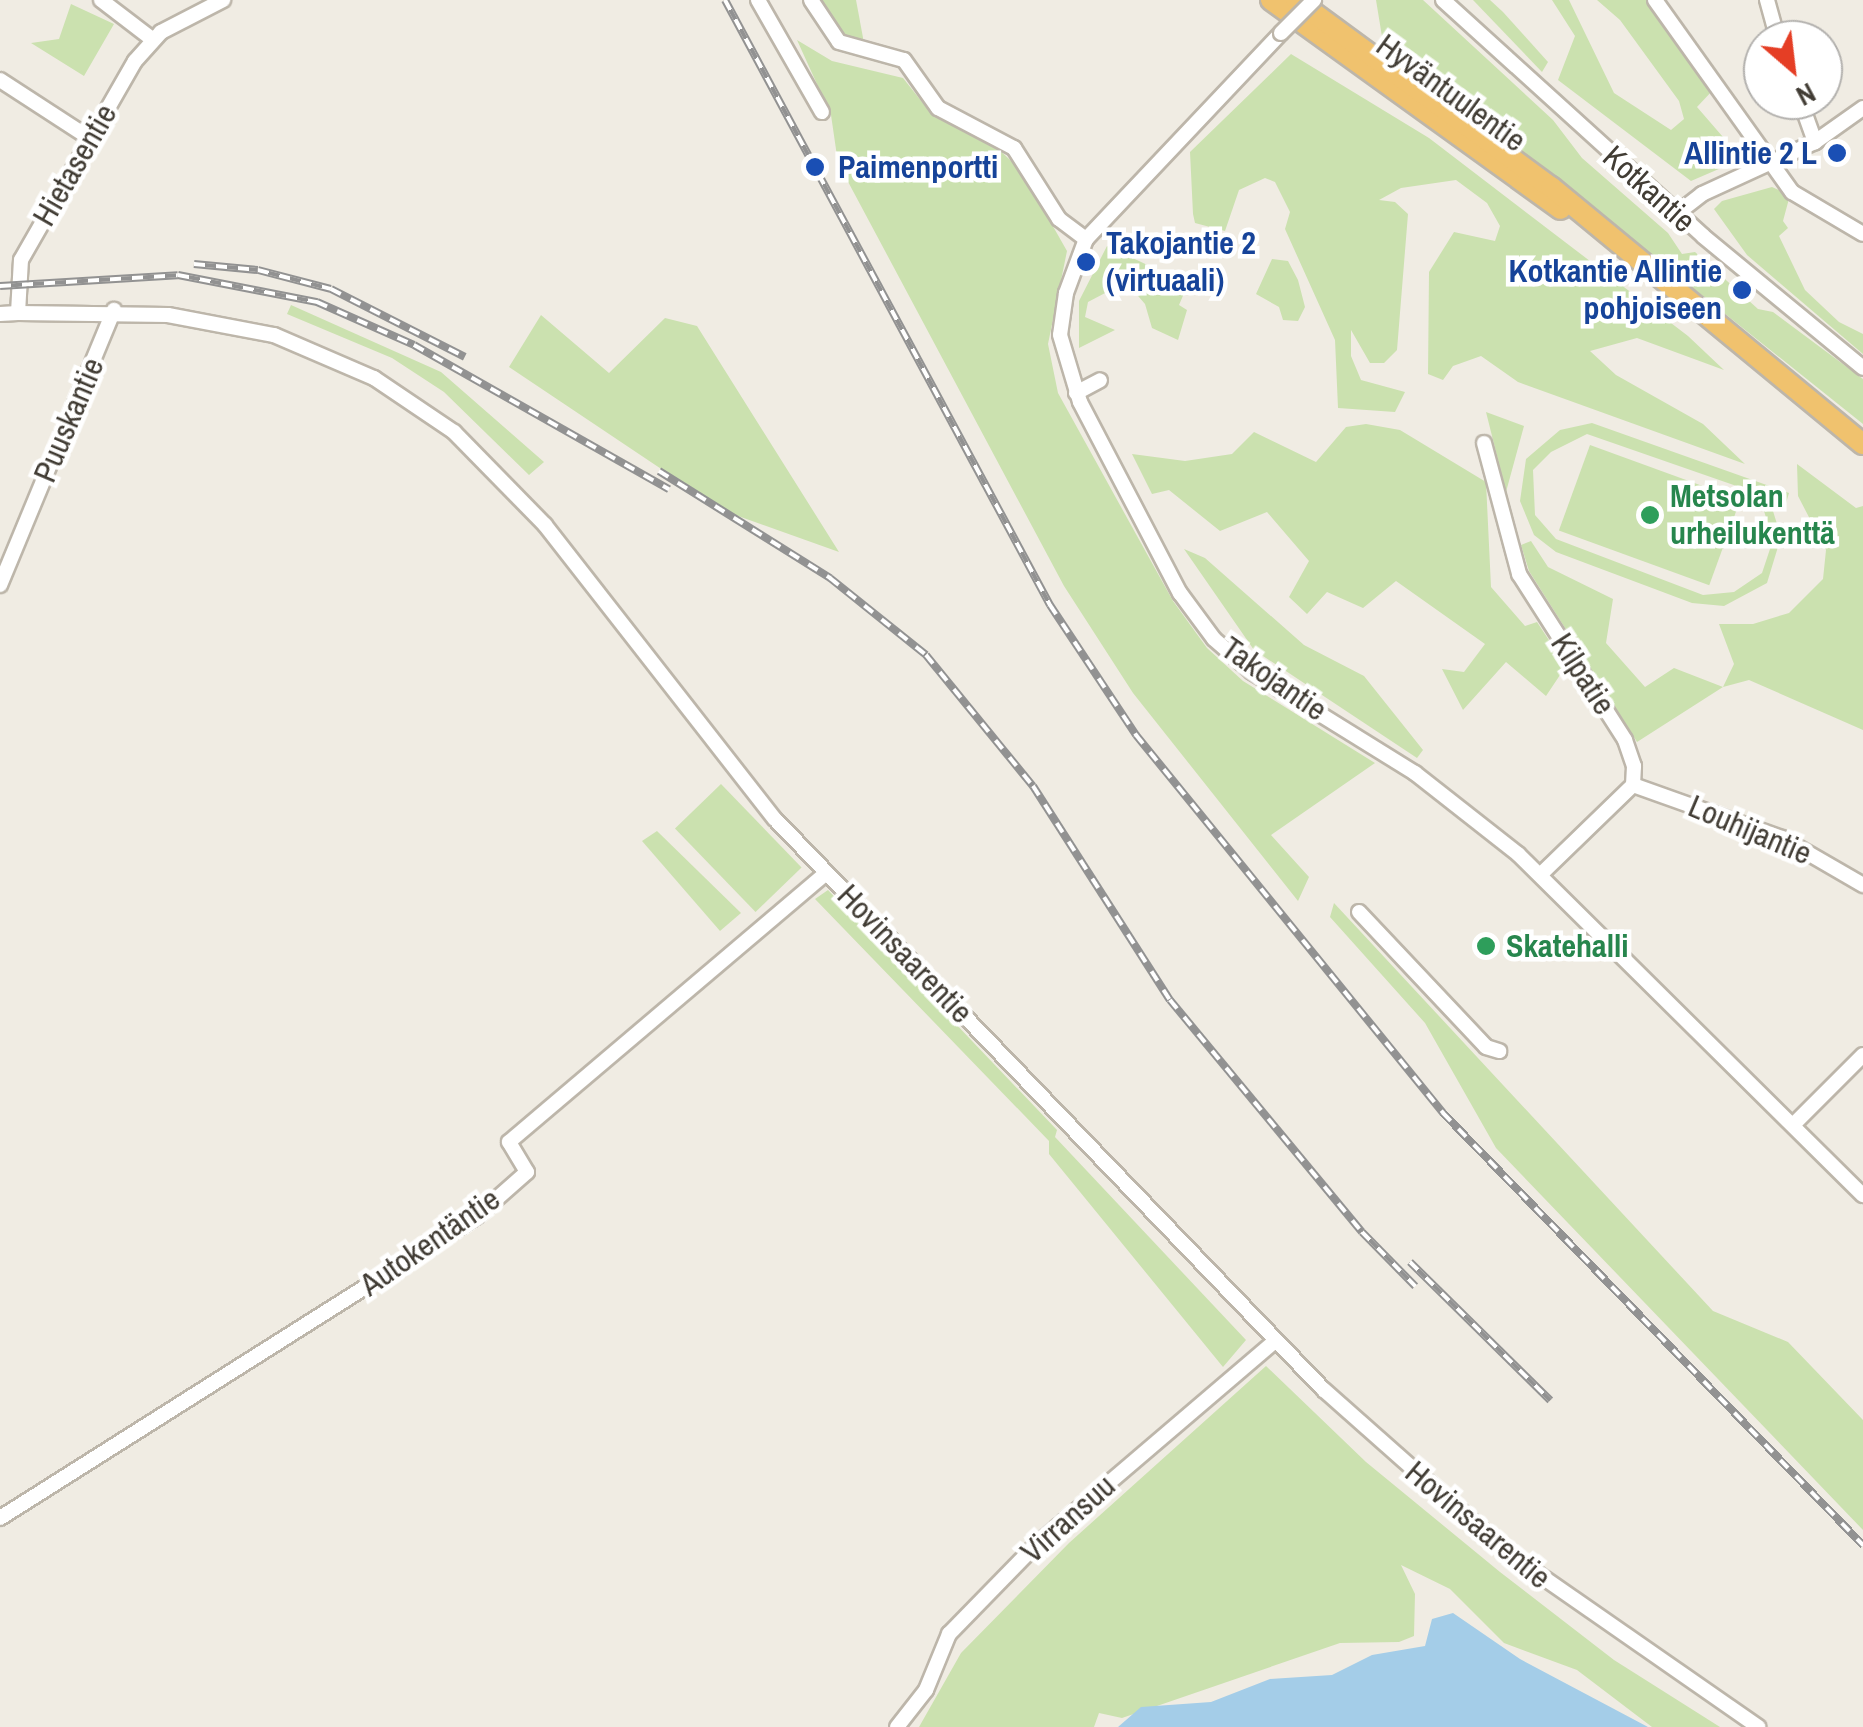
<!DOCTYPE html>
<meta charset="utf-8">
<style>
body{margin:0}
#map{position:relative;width:1863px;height:1727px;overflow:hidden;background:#f0ece3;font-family:"Archivo Narrow",sans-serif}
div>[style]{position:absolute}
.green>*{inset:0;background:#cbe1af;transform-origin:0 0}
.water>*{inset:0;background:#a4cde8}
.roads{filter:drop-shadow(2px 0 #bdb6aa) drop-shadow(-2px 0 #bdb6aa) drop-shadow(0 2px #bdb6aa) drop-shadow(0 -2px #bdb6aa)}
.minor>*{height:14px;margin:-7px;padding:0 7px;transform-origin:7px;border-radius:7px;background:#fff}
.highway>*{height:20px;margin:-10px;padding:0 10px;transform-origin:10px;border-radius:10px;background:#f0c26e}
.rail>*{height:8px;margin-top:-4px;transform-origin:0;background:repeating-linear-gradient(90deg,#fff 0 11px,#929292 0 22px);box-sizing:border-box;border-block:2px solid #929292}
.bridges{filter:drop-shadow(2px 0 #bdb6aa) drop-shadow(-2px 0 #bdb6aa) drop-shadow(0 2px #bdb6aa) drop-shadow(0 -2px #bdb6aa)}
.minor-bridge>*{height:14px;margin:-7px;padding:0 7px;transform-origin:7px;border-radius:7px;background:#fff}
.dots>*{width:28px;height:28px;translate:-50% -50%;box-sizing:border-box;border:5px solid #fff;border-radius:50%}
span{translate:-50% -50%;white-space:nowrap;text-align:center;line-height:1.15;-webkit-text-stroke:9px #fff;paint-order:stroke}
.street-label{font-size:32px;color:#413c34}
.transit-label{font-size:32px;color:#164399;font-weight:700}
.right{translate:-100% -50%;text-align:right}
.left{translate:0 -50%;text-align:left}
.leisure-label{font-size:32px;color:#27864d;font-weight:700}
.north{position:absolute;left:1743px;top:20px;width:100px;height:100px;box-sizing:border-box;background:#fff;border:2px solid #b3b1ae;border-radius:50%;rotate:152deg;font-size:28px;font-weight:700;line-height:40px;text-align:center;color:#413c34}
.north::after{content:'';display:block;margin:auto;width:35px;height:45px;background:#e53e25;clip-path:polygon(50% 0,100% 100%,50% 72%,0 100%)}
</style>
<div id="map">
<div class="green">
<div style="clip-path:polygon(820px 0,856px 0,864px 43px,844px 37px)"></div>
<div style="clip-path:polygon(1376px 0,1423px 0,1553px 120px,1582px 158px,1668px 233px,1682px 254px,1695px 252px,1758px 309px,1773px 312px,1863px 379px,1863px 424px,1564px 185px,1385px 55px)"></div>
<div style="clip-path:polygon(1473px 0,1490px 0,1503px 12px,1548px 62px,1542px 72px)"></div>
<div style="clip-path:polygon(1552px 0,1569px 0,1614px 93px,1671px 130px,1684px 119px,1679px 101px,1620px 20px,1597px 0,1650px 0,1713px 90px,1697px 107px,1742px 159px,1691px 181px,1558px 80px,1575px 36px)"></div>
<div style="clip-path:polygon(71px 4px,114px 24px,84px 76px,31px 43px,59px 39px)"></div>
<div style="clip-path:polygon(797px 40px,832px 61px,903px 78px,930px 112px,995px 146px,1021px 170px,1067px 251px,1048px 344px,1058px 393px,1173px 601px,1207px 648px,1243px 681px,1375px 763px,1271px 835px,1309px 877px,1298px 901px,1133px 693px,1064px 586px,838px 163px,831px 115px)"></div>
<div style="clip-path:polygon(1291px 54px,1429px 138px,1688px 336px,1724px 370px,1637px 338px,1590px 351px,1616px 375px,1703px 424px,1745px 464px,1518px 382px,1481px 356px,1453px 366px,1443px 380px,1428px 374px,1429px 272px,1454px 232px,1495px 241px,1500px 226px,1487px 203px,1456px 180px,1401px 188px,1379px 200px,1395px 202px,1408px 214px,1397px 350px,1384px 363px,1370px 363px,1351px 330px,1351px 356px,1361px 380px,1405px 392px,1395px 412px,1338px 408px,1335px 340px,1285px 229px,1290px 212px,1275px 182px,1265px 178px,1239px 190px,1225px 231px,1195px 223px,1193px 214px,1190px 152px)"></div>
<div style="clip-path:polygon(1772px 187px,1790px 195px,1783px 221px,1788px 228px,1779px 236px,1805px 290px,1839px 322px,1863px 334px,1863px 354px,1747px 255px,1714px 209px,1722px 201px)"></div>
<div style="clip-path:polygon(1107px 246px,1188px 284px,1179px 305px,1187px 310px,1178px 340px,1152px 328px,1145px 304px,1126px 282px,1088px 302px,1085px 317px,1115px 330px,1079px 348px,1079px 301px)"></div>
<div style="clip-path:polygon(1272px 259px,1288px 261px,1298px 280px,1305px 307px,1298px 321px,1283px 320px,1279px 307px,1256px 294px)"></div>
<div style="clip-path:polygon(291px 305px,441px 372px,544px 462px,529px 475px,444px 392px,392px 358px,287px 314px)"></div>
<div style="clip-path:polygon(541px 315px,609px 373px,665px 318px,697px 326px,839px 552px,724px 511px,509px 367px)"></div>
<div style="clip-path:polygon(1486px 412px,1524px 426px,1506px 492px)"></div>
<div style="clip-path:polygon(evenodd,1592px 423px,1789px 493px,1786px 503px,1769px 498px,1781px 537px,1767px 583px,1724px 606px,1692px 603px,1556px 552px,1534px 535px,1520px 501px,1526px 459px,1560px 430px,1592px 423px,1587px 434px,1748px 490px,1764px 511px,1773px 540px,1762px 573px,1734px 592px,1703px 595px,1556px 539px,1535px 515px,1533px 470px,1551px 452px,1587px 434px)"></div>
<div style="clip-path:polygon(1366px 424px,1400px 430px,1486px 482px,1491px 587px,1525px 626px,1537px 622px,1566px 666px,1546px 696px,1506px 662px,1463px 710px,1442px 669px,1464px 672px,1485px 644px,1396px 581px,1363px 608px,1327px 592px,1307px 614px,1289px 597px,1309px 561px,1267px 512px,1220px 531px,1169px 490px,1152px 494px,1132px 454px,1185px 461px,1232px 454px,1254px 432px,1316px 462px,1346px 427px)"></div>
<div style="left:1590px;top:445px;width:160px;height:91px;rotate:20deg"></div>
<div style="clip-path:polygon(1797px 464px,1856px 508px,1863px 506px,1863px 730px,1749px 680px,1723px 687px,1637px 742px,1529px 571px,1521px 545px,1531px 541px,1548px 567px,1613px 599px,1606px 643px,1645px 687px,1674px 668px,1723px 687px,1734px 664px,1719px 624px,1753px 624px,1789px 613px,1823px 579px,1826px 550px,1798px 496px)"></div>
<div style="clip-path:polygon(1184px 549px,1205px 558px,1304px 645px,1364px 676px,1423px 750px,1417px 758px,1254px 650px)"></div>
<div style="left:721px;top:784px;width:116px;height:64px;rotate:46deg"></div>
<div style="clip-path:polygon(657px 831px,741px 913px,720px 931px,642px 841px)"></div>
<div style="clip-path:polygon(828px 890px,1057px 1130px,1055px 1137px,1246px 1340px,1223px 1367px,1049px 1154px,1049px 1141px,815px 899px)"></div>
<div style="clip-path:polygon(1334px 903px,1713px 1311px,1788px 1342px,1863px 1420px,1863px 1530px,1496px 1148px,1425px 1023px,1330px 917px)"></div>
<div style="clip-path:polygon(1266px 1366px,1366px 1462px,1500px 1572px,1614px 1660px,1720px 1727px,1652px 1727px,1577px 1670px,1504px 1643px,1450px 1589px,1401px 1565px,1415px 1594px,1414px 1636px,1399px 1642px,1340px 1643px,1122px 1718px,1099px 1713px,1094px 1727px,919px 1727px,961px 1653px,1069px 1543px)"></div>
</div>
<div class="water">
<div style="clip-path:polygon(1453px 1613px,1520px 1659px,1648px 1727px,1118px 1727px,1141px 1707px,1211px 1702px,1270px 1679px,1332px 1675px,1372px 1655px,1425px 1646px,1432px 1619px)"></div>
</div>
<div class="roads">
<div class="minor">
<div style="left:101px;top:0;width:64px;rotate:37.4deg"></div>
<div style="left:758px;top:0;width:129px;rotate:60.3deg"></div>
<div style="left:811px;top:0;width:50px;rotate:56.3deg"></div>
<div style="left:839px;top:42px;width:67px;rotate:15.5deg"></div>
<div style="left:904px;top:60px;width:59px;rotate:54.7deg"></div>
<div style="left:938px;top:108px;width:86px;rotate:27.8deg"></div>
<div style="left:1014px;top:148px;width:84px;rotate:57.6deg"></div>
<div style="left:1059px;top:219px;width:34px;rotate:37deg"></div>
<div style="left:1443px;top:0;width:351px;rotate:42.2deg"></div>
<div style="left:1703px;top:236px;width:207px;rotate:39.5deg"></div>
<div style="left:1655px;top:0;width:236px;rotate:54.5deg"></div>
<div style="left:1792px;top:192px;width:82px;rotate:30.6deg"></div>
<div style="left:1767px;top:0;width:41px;rotate:74.6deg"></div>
<div style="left:1281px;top:33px;width:284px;rotate:133.4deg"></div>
<div style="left:1086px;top:239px;width:58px;rotate:110.3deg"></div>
<div style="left:1066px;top:293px;width:42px;rotate:98.1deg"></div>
<div style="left:1060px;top:335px;width:70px;rotate:73.4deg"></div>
<div style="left:1080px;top:402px;width:216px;rotate:62.4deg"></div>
<div style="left:1180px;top:593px;width:57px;rotate:53.5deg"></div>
<div style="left:1214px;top:639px;width:50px;rotate:41deg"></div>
<div style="left:1252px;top:672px;width:192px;rotate:31.8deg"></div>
<div style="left:1415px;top:773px;width:131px;rotate:38.2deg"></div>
<div style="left:1518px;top:854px;width:485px;rotate:44.7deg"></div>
<div style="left:0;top:80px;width:108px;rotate:33deg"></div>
<div style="left:1800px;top:100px;width:45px;rotate:70.3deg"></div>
<div style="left:1679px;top:212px;width:29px;rotate:-38deg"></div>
<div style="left:1702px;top:194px;width:124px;rotate:-24.7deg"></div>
<div style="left:1815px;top:142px;width:59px;rotate:-35.3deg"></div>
<div style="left:18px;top:313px;width:150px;rotate:0.8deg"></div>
<div style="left:168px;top:315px;width:108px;rotate:10.7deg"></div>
<div style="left:274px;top:335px;width:109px;rotate:23.3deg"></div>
<div style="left:374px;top:378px;width:97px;rotate:34deg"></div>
<div style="left:454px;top:432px;width:130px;rotate:45.6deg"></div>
<div style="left:545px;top:525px;width:373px;rotate:52deg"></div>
<div style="left:775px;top:819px;width:792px;rotate:46.13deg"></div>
<div style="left:1324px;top:1390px;width:246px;rotate:41.5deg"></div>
<div style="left:1508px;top:1553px;width:305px;rotate:34.8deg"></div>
<div style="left:0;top:314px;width:18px;rotate:-3deg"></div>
<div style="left:18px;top:313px;width:53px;rotate:-86.8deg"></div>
<div style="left:21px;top:260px;width:229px;rotate:-60.2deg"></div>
<div style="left:135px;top:61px;width:39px;rotate:-48deg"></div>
<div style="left:161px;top:32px;width:70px;rotate:-27.3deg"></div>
<div style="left:1076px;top:393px;width:27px;rotate:-28deg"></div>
<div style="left:1484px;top:443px;width:136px;rotate:75deg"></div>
<div style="left:1519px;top:574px;width:197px;rotate:57.4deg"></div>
<div style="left:1625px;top:740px;width:28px;rotate:71deg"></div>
<div style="left:1634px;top:766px;width:19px;rotate:93deg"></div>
<div style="left:1633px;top:785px;width:128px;rotate:135.9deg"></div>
<div style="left:0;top:585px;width:298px;rotate:-67.5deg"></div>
<div style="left:1633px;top:785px;width:158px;rotate:19.6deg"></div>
<div style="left:1782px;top:838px;width:94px;rotate:30.1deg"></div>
<div style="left:1359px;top:912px;width:185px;rotate:46.7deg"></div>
<div style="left:1486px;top:1047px;width:14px;rotate:17deg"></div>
<div style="left:1793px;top:1125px;width:99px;rotate:-45deg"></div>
<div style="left:0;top:1518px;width:563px;rotate:-32.31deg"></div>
<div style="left:476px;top:1217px;width:68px;rotate:-41.4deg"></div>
<div style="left:527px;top:1172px;width:35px;rotate:-121deg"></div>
<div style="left:509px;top:1142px;width:416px;rotate:-40.3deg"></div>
<div style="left:897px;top:1727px;width:47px;rotate:-51.9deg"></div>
<div style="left:926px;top:1690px;width:61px;rotate:-67.7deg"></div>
<div style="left:949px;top:1634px;width:123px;rotate:-45.7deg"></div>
<div style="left:1035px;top:1546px;width:316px;rotate:-40.5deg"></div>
</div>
<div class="highway">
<div style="left:1271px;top:0;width:357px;rotate:35.8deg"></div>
<div style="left:1296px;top:0;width:316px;rotate:36.3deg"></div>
<div style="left:1551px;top:187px;width:404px;rotate:39.5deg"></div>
</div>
</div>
<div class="rail">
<div style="left:725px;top:0;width:687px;rotate:61.76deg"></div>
<div style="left:1050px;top:605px;width:156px;rotate:56.5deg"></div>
<div style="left:1136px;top:735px;width:487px;rotate:50.9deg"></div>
<div style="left:1443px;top:1113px;width:603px;rotate:45.81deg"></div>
<div style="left:194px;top:264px;width:64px;rotate:5.4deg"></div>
<div style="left:258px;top:270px;width:75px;rotate:14.6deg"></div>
<div style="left:331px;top:289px;width:150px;rotate:26.9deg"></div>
<div style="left:0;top:286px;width:178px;rotate:-3.5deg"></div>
<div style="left:178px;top:275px;width:142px;rotate:11deg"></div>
<div style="left:317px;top:302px;width:106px;rotate:23.9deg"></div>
<div style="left:414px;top:345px;width:293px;rotate:29.5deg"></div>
<div style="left:659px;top:471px;width:202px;rotate:32deg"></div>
<div style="left:830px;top:578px;width:123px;rotate:38.7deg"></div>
<div style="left:926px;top:655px;width:169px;rotate:50.8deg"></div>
<div style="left:1033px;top:786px;width:254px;rotate:57.4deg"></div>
<div style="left:1170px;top:1000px;width:301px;rotate:50.4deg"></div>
<div style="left:1362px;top:1232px;width:76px;rotate:45.5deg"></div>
<div style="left:1410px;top:1262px;width:197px;rotate:44.6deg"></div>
</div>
<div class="bridges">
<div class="minor-bridge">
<div style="left:1281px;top:33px;width:47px;rotate:-45deg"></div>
</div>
</div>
<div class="dots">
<div style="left:1837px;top:153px;background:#1a4fb4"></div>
<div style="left:815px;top:167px;background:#1a4fb4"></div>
<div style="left:1086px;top:262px;background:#1a4fb4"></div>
<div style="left:1742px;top:290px;background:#1a4fb4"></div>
<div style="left:1650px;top:515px;background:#2e9e5b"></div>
<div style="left:1486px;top:946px;background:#2e9e5b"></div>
</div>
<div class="street-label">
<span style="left:1451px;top:93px;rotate:36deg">Hyväntuulentie</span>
<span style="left:75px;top:165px;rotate:-60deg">Hietasentie</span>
<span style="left:1649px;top:189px;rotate:42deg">Kotkantie</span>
<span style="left:69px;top:420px;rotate:-67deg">Puuskantie</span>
<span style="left:1583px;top:674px;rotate:57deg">Kilpatie</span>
<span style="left:1274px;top:679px;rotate:35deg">Takojantie</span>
<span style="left:1750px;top:830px;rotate:23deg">Louhijantie</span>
<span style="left:905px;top:954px;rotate:46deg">Hovinsaarentie</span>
<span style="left:430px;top:1242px;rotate:-35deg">Autokentäntie</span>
<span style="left:1068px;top:1519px;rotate:-42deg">Virransuu</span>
<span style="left:1478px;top:1525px;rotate:40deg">Hovinsaarentie</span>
</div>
<div class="transit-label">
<span class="right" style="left:1817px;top:153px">Allintie 2 L</span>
<span class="left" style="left:838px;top:167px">Paimenportti</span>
<span class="left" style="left:1106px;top:262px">Takojantie 2<br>(virtuaali)</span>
<span class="right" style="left:1722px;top:290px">Kotkantie Allintie<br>pohjoiseen</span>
</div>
<div class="leisure-label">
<span class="left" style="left:1670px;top:515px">Metsolan<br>urheilukenttä</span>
<span class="left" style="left:1506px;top:946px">Skatehalli</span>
</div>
<div class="north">N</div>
</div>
